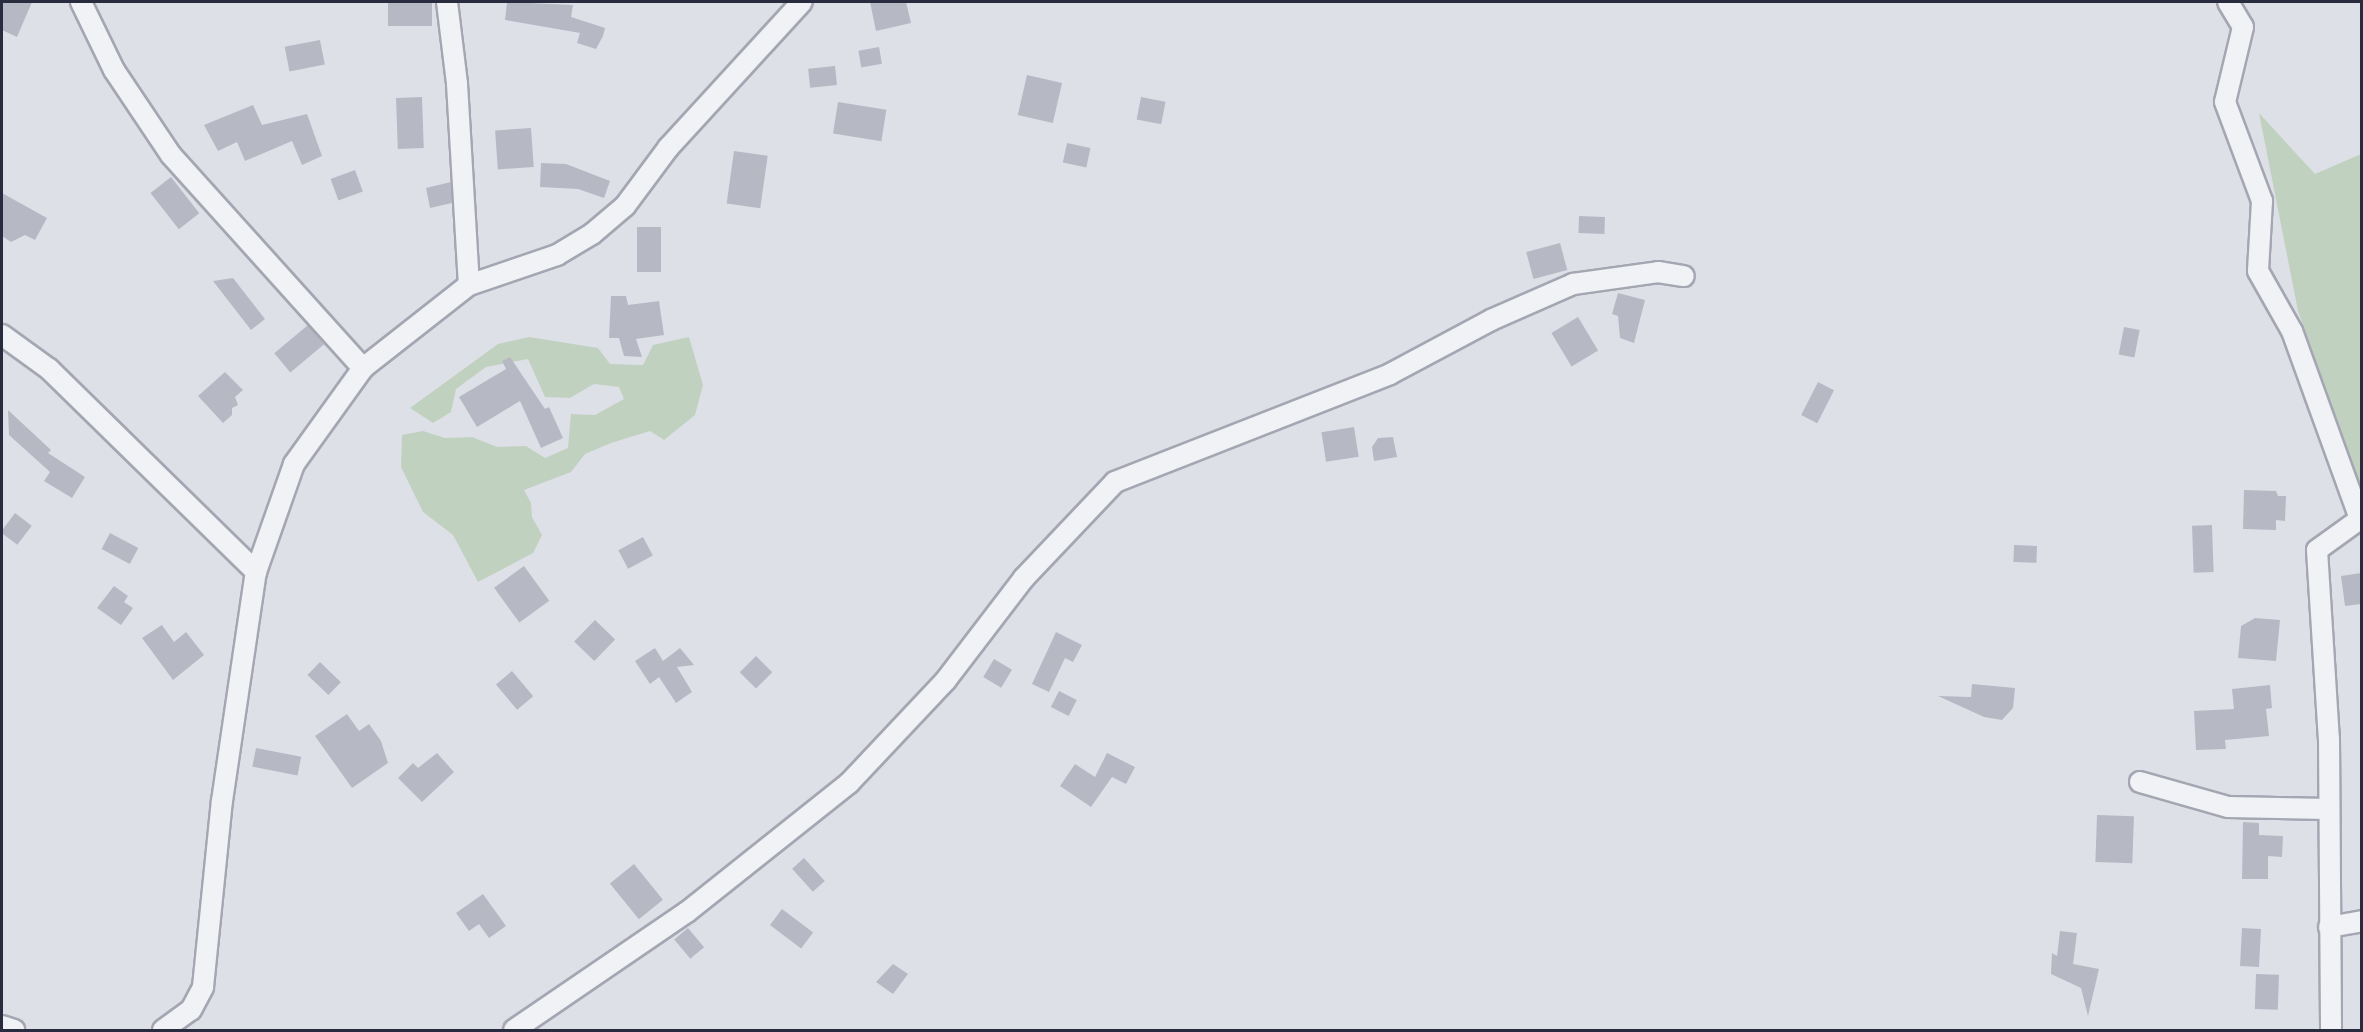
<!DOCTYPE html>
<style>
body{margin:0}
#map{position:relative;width:2363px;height:1032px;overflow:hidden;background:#dee0e8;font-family:"Work Sans",sans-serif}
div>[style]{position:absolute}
.green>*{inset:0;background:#c1d1c0}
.building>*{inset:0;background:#b6b9c4;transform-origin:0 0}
.roads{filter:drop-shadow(2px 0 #a4a6b2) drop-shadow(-2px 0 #a4a6b2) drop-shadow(0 2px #a4a6b2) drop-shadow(0 -2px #a4a6b2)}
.minor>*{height:20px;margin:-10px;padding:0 10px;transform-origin:10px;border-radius:10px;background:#f1f2f6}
span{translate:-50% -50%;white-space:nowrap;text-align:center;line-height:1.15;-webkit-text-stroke:6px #eef0f5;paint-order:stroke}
.frame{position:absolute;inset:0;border:3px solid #282c3e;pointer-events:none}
</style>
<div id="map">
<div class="green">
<div style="clip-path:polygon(2259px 113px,2315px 174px,2361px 154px,2361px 489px,2298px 311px)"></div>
<div style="clip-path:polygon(529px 337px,598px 348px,610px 364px,643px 365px,653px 345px,689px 337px,703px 385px,695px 415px,664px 440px,650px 431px,611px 443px,585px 454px,571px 472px,524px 490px,531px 503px,532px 517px,542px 535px,533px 553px,478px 582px,453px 535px,423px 512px,401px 467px,402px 435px,423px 431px,445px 438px,472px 437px,497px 447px,526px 446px,545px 458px,568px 448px,571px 414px,595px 415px,624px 399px,619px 387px,594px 384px,570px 398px,545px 397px,528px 359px,486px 367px,456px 389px,451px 412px,433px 423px,410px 408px,498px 344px)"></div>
</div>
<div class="building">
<div style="clip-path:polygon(2px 2px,32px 2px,17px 37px,2px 30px)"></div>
<div style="left:388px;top:2px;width:44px;height:24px"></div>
<div style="clip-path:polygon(507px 2px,573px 5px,571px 17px,605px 28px,603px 36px,596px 49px,577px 43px,580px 33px,505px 20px)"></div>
<div style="clip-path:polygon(870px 2px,906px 2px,911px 23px,876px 31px)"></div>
<div style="left:320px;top:40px;width:25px;height:36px;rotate:79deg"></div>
<div style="left:879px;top:47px;width:17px;height:21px;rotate:80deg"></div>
<div style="left:835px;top:66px;width:19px;height:27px;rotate:84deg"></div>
<div style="left:1027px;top:75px;width:36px;height:41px;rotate:13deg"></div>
<div style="left:422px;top:97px;width:51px;height:26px;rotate:88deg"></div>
<div style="left:1141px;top:97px;width:25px;height:23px;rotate:11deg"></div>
<div style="left:838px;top:102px;width:49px;height:32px;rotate:9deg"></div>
<div style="clip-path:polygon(253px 105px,262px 125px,307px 114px,322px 156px,302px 165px,292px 141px,245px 161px,237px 142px,218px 151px,204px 125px)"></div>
<div style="left:531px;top:128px;width:39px;height:36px;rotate:86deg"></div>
<div style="left:1067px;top:143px;width:24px;height:20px;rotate:12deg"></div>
<div style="left:734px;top:151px;width:34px;height:53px;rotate:8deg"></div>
<div style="clip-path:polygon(541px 163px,566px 164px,610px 181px,604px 198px,578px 189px,540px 187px)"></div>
<div style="left:355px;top:170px;width:23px;height:26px;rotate:70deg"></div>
<div style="left:171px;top:177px;width:46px;height:26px;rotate:52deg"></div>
<div style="clip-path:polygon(451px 182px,452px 203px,430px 208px,426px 188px)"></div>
<div style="clip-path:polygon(2px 193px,47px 218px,35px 240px,25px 235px,11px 242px,2px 236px)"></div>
<div style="left:1579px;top:216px;width:26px;height:17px;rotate:2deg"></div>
<div style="left:637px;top:227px;width:24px;height:45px"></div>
<div style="left:1560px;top:243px;width:28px;height:35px;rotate:75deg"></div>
<div style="clip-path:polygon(233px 278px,265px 319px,251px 330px,213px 281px)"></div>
<div style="clip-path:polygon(1618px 293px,1645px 300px,1634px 343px,1620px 338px,1618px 316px,1612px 314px)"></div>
<div style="clip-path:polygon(611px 296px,626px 296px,628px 305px,659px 301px,664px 335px,636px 339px,642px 357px,624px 356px,619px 338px,609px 338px)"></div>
<div style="left:1578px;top:317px;width:39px;height:31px;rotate:59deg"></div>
<div style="left:308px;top:325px;width:25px;height:44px;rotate:50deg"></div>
<div style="left:2124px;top:327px;width:16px;height:28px;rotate:11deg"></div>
<div style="clip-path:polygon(510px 357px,545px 409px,549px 407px,563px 438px,541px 448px,520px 401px,477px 427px,459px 397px,506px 369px,502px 361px)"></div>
<div style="clip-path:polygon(225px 372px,243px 390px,235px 397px,238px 405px,232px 408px,232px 415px,223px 423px,198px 396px)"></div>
<div style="left:1818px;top:382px;width:18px;height:37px;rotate:27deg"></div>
<div style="clip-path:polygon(8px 410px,51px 450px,48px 453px,85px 477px,72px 498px,44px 481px,50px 472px,9px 435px)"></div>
<div style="left:1354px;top:427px;width:30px;height:33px;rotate:81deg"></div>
<div style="clip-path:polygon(1393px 437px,1397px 457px,1374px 461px,1372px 447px,1378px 438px)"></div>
<div style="clip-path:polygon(2244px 490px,2276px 491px,2278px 496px,2286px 496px,2285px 521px,2276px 520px,2276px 530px,2243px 529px)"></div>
<div style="left:15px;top:513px;width:21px;height:24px;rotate:37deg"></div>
<div style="left:2212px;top:525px;width:47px;height:20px;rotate:88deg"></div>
<div style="left:110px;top:533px;width:32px;height:18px;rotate:28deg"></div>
<div style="left:643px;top:537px;width:21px;height:28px;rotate:62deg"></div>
<div style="left:2014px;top:545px;width:23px;height:17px;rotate:2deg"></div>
<div style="left:524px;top:566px;width:43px;height:37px;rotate:54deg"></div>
<div style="clip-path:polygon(2361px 573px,2361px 604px,2345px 606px,2341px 576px)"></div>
<div style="clip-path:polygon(114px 586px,128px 596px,124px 602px,133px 608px,121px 625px,97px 608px)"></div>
<div style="clip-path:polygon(2255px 618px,2280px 620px,2276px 661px,2238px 658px,2241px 626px)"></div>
<div style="left:595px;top:620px;width:28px;height:30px;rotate:44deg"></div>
<div style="clip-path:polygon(162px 625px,174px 642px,186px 632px,204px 655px,173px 680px,142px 638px)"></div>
<div style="clip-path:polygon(1056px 632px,1082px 645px,1073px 662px,1065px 658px,1049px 692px,1032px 684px)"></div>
<div style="clip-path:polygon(655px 648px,663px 661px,680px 648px,694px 665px,677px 667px,692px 692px,676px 703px,659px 677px,650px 684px,635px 661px)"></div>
<div style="left:756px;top:656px;width:23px;height:23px;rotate:45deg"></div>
<div style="left:994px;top:659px;width:21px;height:21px;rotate:31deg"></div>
<div style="left:320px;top:662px;width:29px;height:18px;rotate:44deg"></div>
<div style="left:512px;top:671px;width:33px;height:21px;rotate:50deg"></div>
<div style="clip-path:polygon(1972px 684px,2015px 688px,2013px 708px,2002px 720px,1984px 717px,1938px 696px,1971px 697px)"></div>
<div style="clip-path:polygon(2270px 685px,2272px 708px,2266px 709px,2269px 736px,2225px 740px,2226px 749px,2196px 750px,2194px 711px,2234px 709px,2232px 689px)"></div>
<div style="left:1059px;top:691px;width:20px;height:18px;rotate:27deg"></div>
<div style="clip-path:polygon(347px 714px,359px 731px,369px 724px,381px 741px,388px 763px,352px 788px,315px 736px)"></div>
<div style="left:256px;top:748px;width:46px;height:19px;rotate:11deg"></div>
<div style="clip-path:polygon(437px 753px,454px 772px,422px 802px,398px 778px,413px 763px,418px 768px)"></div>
<div style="clip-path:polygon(1107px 753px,1135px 767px,1126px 784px,1112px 777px,1091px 807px,1060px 786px,1075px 764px,1095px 777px)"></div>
<div style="left:2097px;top:815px;width:37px;height:47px;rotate:2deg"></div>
<div style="clip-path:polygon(2243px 822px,2259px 823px,2259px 835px,2283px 836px,2282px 857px,2268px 856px,2268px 879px,2242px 879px)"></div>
<div style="left:804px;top:858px;width:31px;height:16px;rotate:48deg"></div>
<div style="left:634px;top:864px;width:46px;height:31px;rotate:51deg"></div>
<div style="clip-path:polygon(483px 894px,506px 926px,489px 938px,479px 924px,469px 931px,456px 913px)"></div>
<div style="left:782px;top:909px;width:39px;height:20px;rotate:37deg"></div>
<div style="left:688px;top:928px;width:25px;height:18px;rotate:50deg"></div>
<div style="left:2242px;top:928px;width:19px;height:38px;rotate:3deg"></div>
<div style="clip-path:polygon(2060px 931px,2077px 933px,2073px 964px,2099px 969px,2088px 1016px,2081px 988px,2051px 974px,2052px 953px,2057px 956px)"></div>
<div style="clip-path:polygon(893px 964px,908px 974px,893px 994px,876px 982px)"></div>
<div style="left:2256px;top:974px;width:23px;height:35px;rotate:2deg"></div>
</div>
<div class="roads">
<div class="minor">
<div style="left:81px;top:2px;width:76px;rotate:64.1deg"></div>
<div style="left:114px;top:70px;width:102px;rotate:56.2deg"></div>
<div style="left:171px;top:155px;width:287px;rotate:48deg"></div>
<div style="left:447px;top:2px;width:83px;rotate:83deg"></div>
<div style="left:457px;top:84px;width:201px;rotate:86.6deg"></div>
<div style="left:2228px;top:2px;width:29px;rotate:59deg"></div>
<div style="left:2243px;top:27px;width:77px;rotate:103.5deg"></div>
<div style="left:2225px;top:102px;width:106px;rotate:69.5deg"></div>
<div style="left:2262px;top:201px;width:70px;rotate:93.3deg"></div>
<div style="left:2258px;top:271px;width:69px;rotate:60.5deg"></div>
<div style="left:2292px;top:331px;width:200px;rotate:70.1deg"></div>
<div style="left:2360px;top:519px;width:53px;rotate:144.2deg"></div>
<div style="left:2317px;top:550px;width:189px;rotate:86.4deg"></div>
<div style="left:2329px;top:739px;width:291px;rotate:89.6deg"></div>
<div style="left:2px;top:335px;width:58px;rotate:35.9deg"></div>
<div style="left:49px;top:369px;width:290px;rotate:44.4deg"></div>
<div style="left:2140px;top:782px;width:91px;rotate:15.9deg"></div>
<div style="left:2228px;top:807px;width:100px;rotate:1.1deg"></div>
<div style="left:2329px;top:927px;width:34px;rotate:-10deg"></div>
<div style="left:2px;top:1026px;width:13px;rotate:18deg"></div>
<div style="left:163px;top:1030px;width:34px;rotate:-36deg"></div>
<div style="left:191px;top:1010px;width:26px;rotate:-62deg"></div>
<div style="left:203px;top:987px;width:187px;rotate:-84.2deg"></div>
<div style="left:222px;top:801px;width:232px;rotate:-81.6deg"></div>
<div style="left:256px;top:572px;width:114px;rotate:-70.6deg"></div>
<div style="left:294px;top:464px;width:118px;rotate:-54.3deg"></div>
<div style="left:363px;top:368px;width:135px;rotate:-38.1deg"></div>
<div style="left:469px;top:285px;width:93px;rotate:-18.8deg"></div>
<div style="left:557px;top:255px;width:41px;rotate:-31deg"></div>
<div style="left:592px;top:234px;width:43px;rotate:-40.3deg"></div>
<div style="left:625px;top:206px;width:72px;rotate:-53.4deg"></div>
<div style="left:668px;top:148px;width:198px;rotate:-47.5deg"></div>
<div style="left:514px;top:1030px;width:209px;rotate:-34.3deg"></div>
<div style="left:687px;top:912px;width:207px;rotate:-38.5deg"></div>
<div style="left:849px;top:783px;width:141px;rotate:-46.7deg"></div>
<div style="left:946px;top:680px;width:128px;rotate:-52.6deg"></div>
<div style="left:1024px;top:578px;width:132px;rotate:-46.5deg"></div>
<div style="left:1115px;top:482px;width:295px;rotate:-21.4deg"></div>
<div style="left:1390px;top:374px;width:115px;rotate:-28.1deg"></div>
<div style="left:1491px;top:320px;width:90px;rotate:-23.7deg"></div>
<div style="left:1573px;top:284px;width:86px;rotate:-8deg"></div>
<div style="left:1658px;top:272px;width:26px;rotate:9deg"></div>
</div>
</div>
<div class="frame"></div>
</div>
